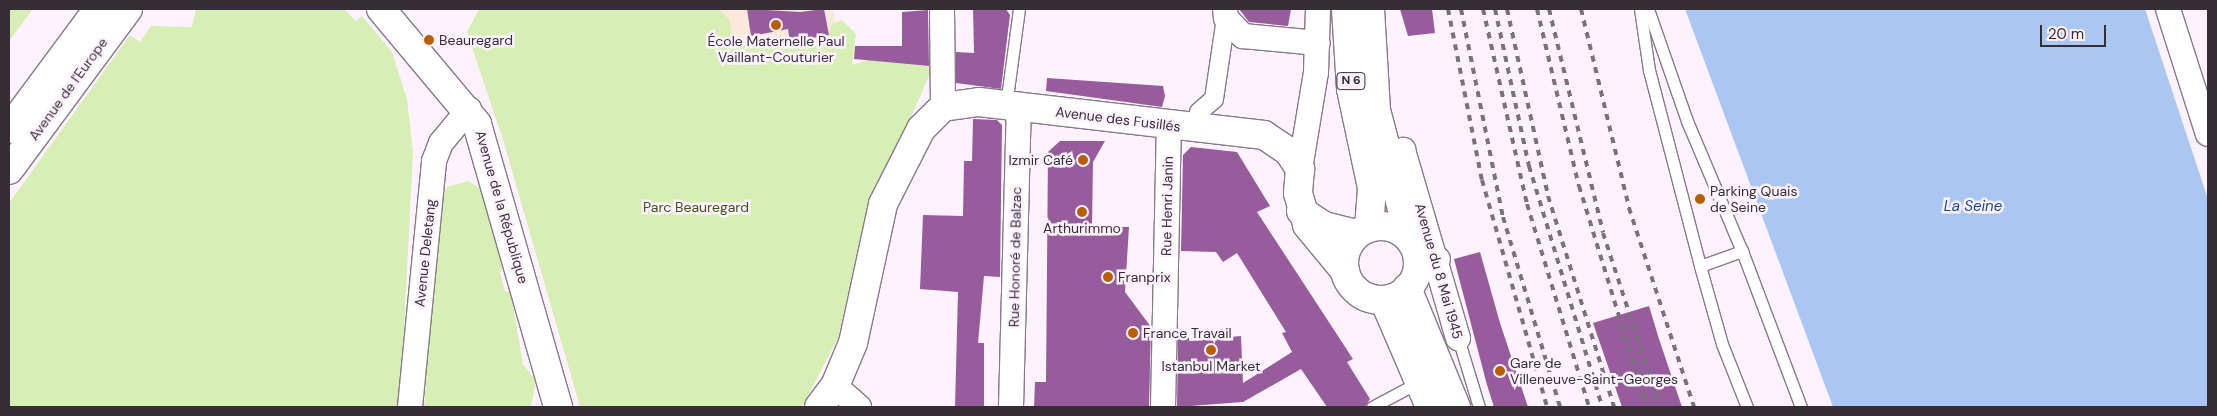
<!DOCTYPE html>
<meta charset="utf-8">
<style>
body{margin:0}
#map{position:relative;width:2217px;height:416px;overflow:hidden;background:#fef2ff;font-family:"DM Sans",sans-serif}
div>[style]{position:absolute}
.education>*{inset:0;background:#fce9d9}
.green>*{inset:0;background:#d7eeb4}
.water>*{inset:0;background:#aac6f3}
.building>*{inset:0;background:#965c9c}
.roads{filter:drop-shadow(1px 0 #877a88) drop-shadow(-1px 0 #877a88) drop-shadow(0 1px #877a88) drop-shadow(0 -1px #877a88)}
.service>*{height:11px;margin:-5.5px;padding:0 5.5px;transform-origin:5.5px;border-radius:5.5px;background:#fff}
.pedestrian>*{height:18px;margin:-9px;padding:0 9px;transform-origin:9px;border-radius:9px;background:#fff}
.minor>*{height:24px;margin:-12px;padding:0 12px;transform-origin:12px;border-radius:12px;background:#fff}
.secondary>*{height:28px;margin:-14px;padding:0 14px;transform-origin:14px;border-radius:14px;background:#fff}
.primary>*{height:28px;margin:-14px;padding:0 14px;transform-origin:14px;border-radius:14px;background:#fff}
.primary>.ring{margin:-14px;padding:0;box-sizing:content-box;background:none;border:28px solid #fff;border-radius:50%}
.rail>*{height:4px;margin-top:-2px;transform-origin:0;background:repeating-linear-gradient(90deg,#7a727b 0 6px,transparent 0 12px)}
.dots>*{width:14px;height:14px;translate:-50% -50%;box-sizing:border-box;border:2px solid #fef2ff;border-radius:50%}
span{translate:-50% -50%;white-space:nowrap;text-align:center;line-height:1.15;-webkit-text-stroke:5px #fef2ff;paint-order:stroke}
.shield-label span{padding:1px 4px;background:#fef2ff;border:1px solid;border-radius:4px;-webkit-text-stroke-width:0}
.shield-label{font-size:12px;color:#352f35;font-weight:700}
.poi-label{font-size:14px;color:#352f35}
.left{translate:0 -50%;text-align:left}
.right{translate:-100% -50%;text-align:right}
.street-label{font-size:14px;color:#352f35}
.park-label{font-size:14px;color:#405317}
.water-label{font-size:15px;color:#13479a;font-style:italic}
.frame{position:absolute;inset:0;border:10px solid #352f35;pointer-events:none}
.scale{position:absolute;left:2040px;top:25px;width:66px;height:22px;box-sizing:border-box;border:2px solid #352f35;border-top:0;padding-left:6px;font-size:15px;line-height:18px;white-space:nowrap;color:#352f35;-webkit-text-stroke:4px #fef2ff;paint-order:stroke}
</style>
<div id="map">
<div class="education">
<div style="clip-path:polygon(710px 9px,833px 9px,841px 48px,719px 41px)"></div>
</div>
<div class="green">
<div style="clip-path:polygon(9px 9px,33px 9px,9px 41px)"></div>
<div style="clip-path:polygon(196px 9px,344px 9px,356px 21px,362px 16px,392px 52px,407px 99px,413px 152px,400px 407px,9px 407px,9px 203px,130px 35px,140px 42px,151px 26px,192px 27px)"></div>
<div style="clip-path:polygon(479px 9px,718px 9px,729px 19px,733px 42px,776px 44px,780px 35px,805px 42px,827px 39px,832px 24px,842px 20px,856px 34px,852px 65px,868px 60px,933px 67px,863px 226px,838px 338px,802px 407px,580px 407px,504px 143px,467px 32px)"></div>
<div style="clip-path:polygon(468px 181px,490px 194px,505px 265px,500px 272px,505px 291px,511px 293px,523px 364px,536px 381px,531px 407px,424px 407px,439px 205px,447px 187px)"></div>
</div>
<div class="water">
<div style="clip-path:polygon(1685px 9px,2145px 9px,2208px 199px,2208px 407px,1833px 407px)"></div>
</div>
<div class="building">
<div style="clip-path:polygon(747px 9px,800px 12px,824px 9px,829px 35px,790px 42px,788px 29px,751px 36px)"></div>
<div style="clip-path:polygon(973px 9px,1006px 9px,1010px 15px,1001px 89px,956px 83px,956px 52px,974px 53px)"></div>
<div style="clip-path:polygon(1239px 9px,1291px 9px,1288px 26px,1249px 22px)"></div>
<div style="clip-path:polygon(1400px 9px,1432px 9px,1435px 33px,1408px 36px)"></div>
<div style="clip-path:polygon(928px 10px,929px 66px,854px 59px,855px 46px,902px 46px,902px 12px)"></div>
<div style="clip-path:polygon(1047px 78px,1163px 86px,1165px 96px,1162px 107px,1046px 91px)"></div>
<div style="clip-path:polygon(973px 119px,997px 120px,1002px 125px,1000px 277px,984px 276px,978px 343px,984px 343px,984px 407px,955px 407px,958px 292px,920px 289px,923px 215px,963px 216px,964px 161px,972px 161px)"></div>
<div style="clip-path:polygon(1060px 141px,1105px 141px,1093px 162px,1092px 227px,1129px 227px,1125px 292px,1151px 327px,1149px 407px,1034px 407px,1035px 382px,1046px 382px,1048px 152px)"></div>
<div style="clip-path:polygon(1191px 147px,1237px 152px,1270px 206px,1257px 212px,1353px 359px,1347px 362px,1370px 399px,1365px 407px,1327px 407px,1301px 369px,1243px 402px,1177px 407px,1178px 335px,1189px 336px,1189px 341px,1241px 336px,1243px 383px,1292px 352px,1282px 333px,1286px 332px,1237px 253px,1223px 262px,1216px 252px,1181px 251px,1183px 155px)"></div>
<div style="clip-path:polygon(1480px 252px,1500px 323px,1528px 407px,1494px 407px,1487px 385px,1454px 259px)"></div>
<div style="clip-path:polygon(1649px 306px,1659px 339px,1682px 407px,1622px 407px,1593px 323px)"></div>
</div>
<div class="roads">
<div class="service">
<div style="left:1640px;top:9px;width:62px;rotate:81.6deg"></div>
<div style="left:1649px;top:70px;width:203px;rotate:75.4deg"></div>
<div style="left:1700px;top:266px;width:81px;rotate:74.2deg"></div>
<div style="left:1722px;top:344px;width:68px;rotate:68.4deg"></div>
<div style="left:1648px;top:9px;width:119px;rotate:70.8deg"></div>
<div style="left:1687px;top:121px;width:141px;rotate:67.1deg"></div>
<div style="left:1006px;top:105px;width:97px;rotate:-82.3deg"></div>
<div style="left:1700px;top:266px;width:45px;rotate:-19.7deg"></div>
<div style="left:1742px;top:251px;width:167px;rotate:69.3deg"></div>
<div style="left:1458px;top:338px;width:72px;rotate:73.1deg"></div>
<div style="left:1372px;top:407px;width:53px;rotate:-28deg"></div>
</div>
<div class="pedestrian">
<div style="left:1199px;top:112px;width:20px;rotate:-41deg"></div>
<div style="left:1214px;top:99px;width:82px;rotate:-81.6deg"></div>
</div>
<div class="minor">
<div style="left:942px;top:9px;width:98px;rotate:89.4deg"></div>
<div style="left:1225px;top:9px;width:9px;rotate:84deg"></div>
<div style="left:1226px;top:18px;width:25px;rotate:47deg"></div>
<div style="left:1243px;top:36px;width:75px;rotate:5.3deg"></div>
<div style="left:2168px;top:9px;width:131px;rotate:72.3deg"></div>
<div style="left:1388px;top:157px;width:17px;rotate:-25deg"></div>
<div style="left:1403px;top:150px;width:196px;rotate:73.7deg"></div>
<div style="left:1300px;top:169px;width:98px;rotate:-80.6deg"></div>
<div style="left:1316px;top:72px;width:63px;rotate:-88.2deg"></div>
<div style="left:1418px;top:266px;width:21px;rotate:-19deg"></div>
<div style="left:835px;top:386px;width:32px;rotate:41deg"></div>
<div style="left:410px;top:407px;width:247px;rotate:-84.4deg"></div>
<div style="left:434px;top:161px;width:19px;rotate:-69deg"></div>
<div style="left:441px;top:143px;width:44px;rotate:-50.5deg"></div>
<div style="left:1011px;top:407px;width:301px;rotate:-88.5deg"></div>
<div style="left:1163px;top:407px;width:281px;rotate:-88.8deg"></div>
</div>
<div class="secondary">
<div style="left:381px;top:9px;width:150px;rotate:50.1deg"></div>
<div style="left:477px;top:124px;width:294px;rotate:74deg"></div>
<div style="left:9px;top:129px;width:149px;rotate:-53.4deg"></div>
<div style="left:9px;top:170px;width:200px;rotate:-53.5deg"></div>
<div style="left:1301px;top:211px;width:27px;rotate:33deg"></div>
<div style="left:1324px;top:226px;width:33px;rotate:14deg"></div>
<div style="left:819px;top:407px;width:26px;rotate:-53deg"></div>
<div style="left:835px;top:386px;width:47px;rotate:-67.3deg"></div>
<div style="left:853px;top:343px;width:142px;rotate:-77.8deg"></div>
<div style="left:883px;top:204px;width:84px;rotate:-63.1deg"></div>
<div style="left:921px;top:129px;width:31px;rotate:-45deg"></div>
<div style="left:943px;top:107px;width:36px;rotate:-8deg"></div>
<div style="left:979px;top:102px;width:287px;rotate:6.6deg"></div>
<div style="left:1264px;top:135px;width:29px;rotate:34deg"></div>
<div style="left:1288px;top:151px;width:22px;rotate:56deg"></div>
<div style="left:1300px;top:169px;width:24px;rotate:95deg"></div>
<div style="left:1298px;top:193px;width:33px;rotate:74deg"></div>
<div style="left:1307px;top:225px;width:60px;rotate:50.4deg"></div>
</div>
<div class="primary">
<div style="left:1346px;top:9px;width:80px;rotate:86.4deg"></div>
<div style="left:1351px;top:89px;width:101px;rotate:78deg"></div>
<div style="left:1372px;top:188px;width:40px;rotate:94.3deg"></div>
<div style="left:1370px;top:9px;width:101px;rotate:86.6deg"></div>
<div style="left:1376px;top:110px;width:134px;rotate:75.3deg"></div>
<div class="ring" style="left:1344px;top:226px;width:46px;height:46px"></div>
<div style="left:1407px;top:288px;width:129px;rotate:67.6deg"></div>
<div style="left:1384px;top:300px;width:116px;rotate:66.7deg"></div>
</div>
</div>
<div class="rail">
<div style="left:1448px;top:9px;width:174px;rotate:78.8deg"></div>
<div style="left:1482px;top:180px;width:236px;rotate:74deg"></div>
<div style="left:1461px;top:9px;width:212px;rotate:78.6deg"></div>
<div style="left:1503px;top:217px;width:198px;rotate:73.3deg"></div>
<div style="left:1483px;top:9px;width:200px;rotate:77.3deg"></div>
<div style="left:1527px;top:204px;width:212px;rotate:73deg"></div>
<div style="left:1495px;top:9px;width:161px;rotate:77.8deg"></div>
<div style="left:1529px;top:166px;width:252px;rotate:73.1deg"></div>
<div style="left:1507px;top:9px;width:191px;rotate:77.6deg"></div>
<div style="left:1548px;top:196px;width:221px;rotate:72.6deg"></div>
<div style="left:1537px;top:9px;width:182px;rotate:76.7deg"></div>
<div style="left:1579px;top:186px;width:231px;rotate:72.9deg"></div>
<div style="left:1549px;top:9px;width:230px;rotate:76.4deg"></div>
<div style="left:1603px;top:233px;width:183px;rotate:71.9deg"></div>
<div style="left:1581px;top:9px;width:205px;rotate:76.4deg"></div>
<div style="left:1629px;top:208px;width:209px;rotate:71.9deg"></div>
</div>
<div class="dots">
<div style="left:776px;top:25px;background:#b95e03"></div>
<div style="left:429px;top:40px;background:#b95e03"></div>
<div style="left:1083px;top:160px;background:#b95e03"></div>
<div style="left:1700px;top:199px;background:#b95e03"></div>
<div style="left:1082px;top:212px;background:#b95e03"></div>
<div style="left:1108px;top:277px;background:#b95e03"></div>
<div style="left:1133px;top:333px;background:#b95e03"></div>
<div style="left:1211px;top:350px;background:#b95e03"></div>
<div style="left:1500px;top:371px;background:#b95e03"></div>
</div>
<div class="shield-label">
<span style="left:1351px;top:81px">N 6</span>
</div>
<div class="poi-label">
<span class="left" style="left:439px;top:40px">Beauregard</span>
<span style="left:776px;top:49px">École Maternelle Paul<br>Vaillant-Couturier</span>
<span class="right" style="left:1073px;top:160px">Izmir Café</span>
<span class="left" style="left:1710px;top:199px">Parking Quais<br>de Seine</span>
<span style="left:1082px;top:228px">Arthurimmo</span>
<span class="left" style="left:1118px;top:277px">Franprix</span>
<span class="left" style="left:1143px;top:333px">France Travail</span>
<span class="left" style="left:1510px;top:371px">Gare de<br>Villeneuve-Saint-Georges</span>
<span style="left:1211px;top:366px">Istanbul Market</span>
</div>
<div class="street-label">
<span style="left:68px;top:89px;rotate:-54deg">Avenue de l'Europe</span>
<span style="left:1118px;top:119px;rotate:7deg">Avenue des Fusillés</span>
<span style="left:1167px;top:206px;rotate:-89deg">Rue Henri Janin</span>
<span style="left:502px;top:207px;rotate:74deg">Avenue de la République</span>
<span style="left:425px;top:253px;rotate:-84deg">Avenue Deletang</span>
<span style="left:1015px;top:257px;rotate:-89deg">Rue Honoré de Balzac</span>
<span style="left:1439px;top:271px;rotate:74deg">Avenue du 8 Mai 1945</span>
</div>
<div class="park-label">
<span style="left:696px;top:207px">Parc Beauregard</span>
</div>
<div class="water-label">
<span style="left:1973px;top:207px">La Seine</span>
</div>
<div class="frame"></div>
<div class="scale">20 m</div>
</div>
